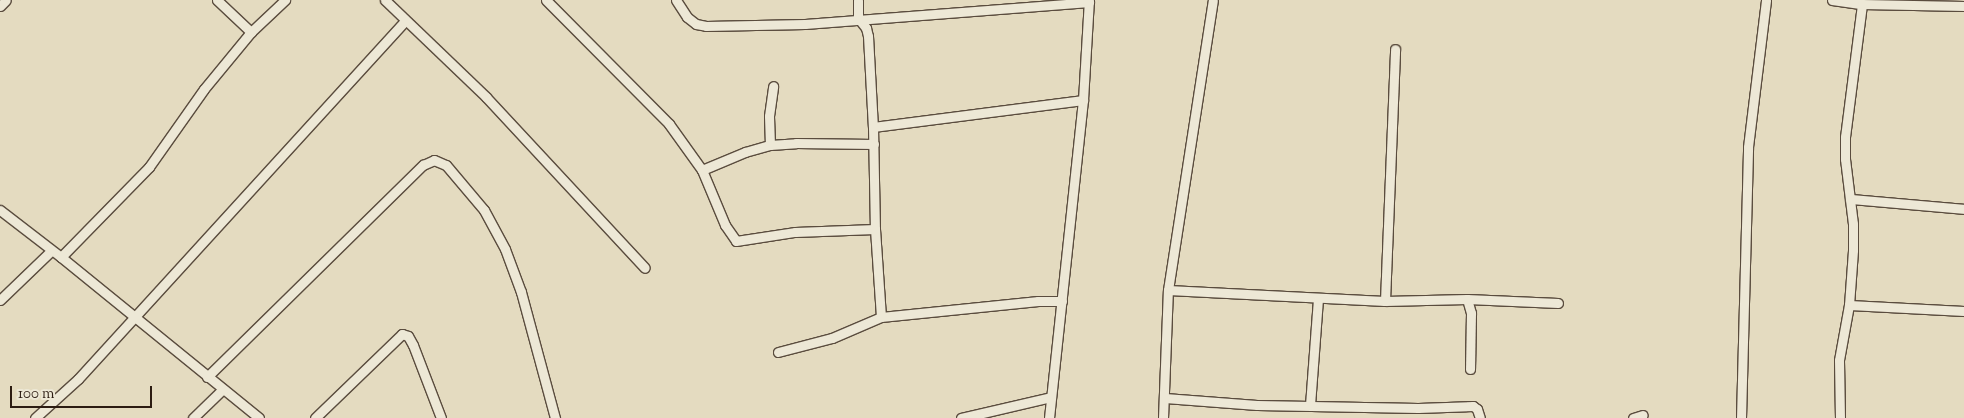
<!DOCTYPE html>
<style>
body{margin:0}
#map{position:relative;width:1964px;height:418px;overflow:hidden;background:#e4dbc0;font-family:"Sorts Mill Goudy",serif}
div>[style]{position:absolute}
.roads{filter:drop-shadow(1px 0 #5a4c3e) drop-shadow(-1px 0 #5a4c3e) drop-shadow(0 1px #5a4c3e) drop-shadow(0 -1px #5a4c3e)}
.minor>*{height:9px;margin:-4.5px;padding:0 4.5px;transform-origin:4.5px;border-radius:4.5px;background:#ede8d6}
span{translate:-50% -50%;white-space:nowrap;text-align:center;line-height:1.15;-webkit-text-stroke:4px #ede8d6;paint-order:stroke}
.scale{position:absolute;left:10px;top:386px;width:142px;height:22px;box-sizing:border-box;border:2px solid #2c1c12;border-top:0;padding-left:6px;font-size:15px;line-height:18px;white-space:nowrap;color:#2c1c12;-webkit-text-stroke:4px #ede8d6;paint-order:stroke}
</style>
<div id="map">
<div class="roads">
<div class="minor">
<div style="left:217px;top:0;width:47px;rotate:43.3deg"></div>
<div style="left:385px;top:0;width:140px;rotate:43.8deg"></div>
<div style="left:486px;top:97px;width:233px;rotate:47.1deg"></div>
<div style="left:546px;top:0;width:175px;rotate:45.2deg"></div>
<div style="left:669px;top:124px;width:57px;rotate:54.3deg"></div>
<div style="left:702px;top:170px;width:60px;rotate:67.3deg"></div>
<div style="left:725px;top:225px;width:19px;rotate:55deg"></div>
<div style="left:736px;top:241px;width:60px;rotate:-8.7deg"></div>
<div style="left:795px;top:232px;width:80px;rotate:-2.1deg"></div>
<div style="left:676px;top:0;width:20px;rotate:57deg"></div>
<div style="left:687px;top:17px;width:11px;rotate:38deg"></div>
<div style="left:696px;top:24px;width:10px;rotate:11deg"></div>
<div style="left:706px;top:26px;width:99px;rotate:-1.2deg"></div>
<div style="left:805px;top:24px;width:285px;rotate:-4.4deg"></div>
<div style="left:858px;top:0;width:18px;rotate:90deg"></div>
<div style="left:858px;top:18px;width:13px;rotate:51deg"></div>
<div style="left:866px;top:28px;width:8px;rotate:76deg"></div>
<div style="left:868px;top:36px;width:91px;rotate:86.9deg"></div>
<div style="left:873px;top:127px;width:102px;rotate:88.9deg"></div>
<div style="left:875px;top:229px;width:88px;rotate:86.1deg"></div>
<div style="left:1832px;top:0;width:30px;rotate:8deg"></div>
<div style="left:1862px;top:4px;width:102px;rotate:1.1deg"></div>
<div style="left:0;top:6px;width:8px;rotate:-45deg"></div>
<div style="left:873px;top:127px;width:212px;rotate:-7.3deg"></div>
<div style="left:770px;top:145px;width:29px;rotate:-92deg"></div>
<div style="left:769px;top:116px;width:30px;rotate:-82deg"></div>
<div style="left:702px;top:170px;width:47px;rotate:-22.7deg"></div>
<div style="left:745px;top:152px;width:26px;rotate:-16deg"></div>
<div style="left:770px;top:145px;width:26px;rotate:-4deg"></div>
<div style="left:796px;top:143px;width:78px;rotate:0.7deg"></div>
<div style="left:1850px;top:199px;width:114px;rotate:5deg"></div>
<div style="left:0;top:210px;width:77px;rotate:37.6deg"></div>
<div style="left:61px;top:257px;width:255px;rotate:39.1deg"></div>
<div style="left:61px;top:257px;width:126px;rotate:-45.6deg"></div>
<div style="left:149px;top:167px;width:95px;rotate:-54.8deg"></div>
<div style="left:204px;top:89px;width:74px;rotate:-50.5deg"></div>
<div style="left:251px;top:32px;width:47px;rotate:-43.3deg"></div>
<div style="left:1168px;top:290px;width:217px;rotate:2.9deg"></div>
<div style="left:1385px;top:301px;width:82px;rotate:-1.4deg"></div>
<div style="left:1467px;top:299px;width:91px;rotate:2.5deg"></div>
<div style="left:1467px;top:299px;width:15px;rotate:74deg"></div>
<div style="left:1471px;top:313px;width:56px;rotate:91deg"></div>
<div style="left:0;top:300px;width:71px;rotate:-43.9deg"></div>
<div style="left:1385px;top:301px;width:252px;rotate:-87.7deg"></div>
<div style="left:1849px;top:305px;width:115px;rotate:3deg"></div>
<div style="left:778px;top:352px;width:56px;rotate:-14.5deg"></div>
<div style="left:832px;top:338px;width:53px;rotate:-23.2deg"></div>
<div style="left:881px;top:317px;width:158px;rotate:-5.8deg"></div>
<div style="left:1038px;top:301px;width:24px"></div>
<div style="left:207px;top:377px;width:303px;rotate:-44.5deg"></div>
<div style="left:423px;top:165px;width:12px;rotate:-24deg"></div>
<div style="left:434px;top:160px;width:13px;rotate:23deg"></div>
<div style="left:446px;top:165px;width:59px;rotate:49.8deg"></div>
<div style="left:484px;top:210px;width:44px;rotate:61.7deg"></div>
<div style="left:505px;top:249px;width:46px;rotate:69.6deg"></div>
<div style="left:521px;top:292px;width:131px;rotate:74.9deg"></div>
<div style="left:1165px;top:398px;width:92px;rotate:4.4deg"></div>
<div style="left:1257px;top:405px;width:161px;rotate:1.1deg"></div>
<div style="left:1418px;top:408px;width:55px;rotate:-2.1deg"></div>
<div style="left:1473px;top:406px;width:5px;rotate:37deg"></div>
<div style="left:1477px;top:409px;width:9px;rotate:72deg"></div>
<div style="left:1310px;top:405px;width:106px;rotate:-85.7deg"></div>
<div style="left:35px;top:418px;width:58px;rotate:-42.2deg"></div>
<div style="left:78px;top:379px;width:485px;rotate:-47.6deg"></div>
<div style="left:193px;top:418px;width:40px;rotate:-44deg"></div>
<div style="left:315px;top:418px;width:121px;rotate:-44deg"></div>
<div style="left:402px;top:334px;width:6px;rotate:18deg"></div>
<div style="left:408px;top:336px;width:10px;rotate:61deg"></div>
<div style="left:413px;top:345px;width:78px;rotate:69deg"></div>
<div style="left:961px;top:418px;width:92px;rotate:-13.1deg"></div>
<div style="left:1049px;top:418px;width:320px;rotate:-83.9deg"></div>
<div style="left:1083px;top:100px;width:100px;rotate:-86.6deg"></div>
<div style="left:1163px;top:418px;width:128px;rotate:-87.8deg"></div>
<div style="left:1168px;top:290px;width:293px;rotate:-81.2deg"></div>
<div style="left:1633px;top:418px;width:10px;rotate:-17deg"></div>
<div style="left:1741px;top:418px;width:271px;rotate:-88.5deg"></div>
<div style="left:1748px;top:147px;width:148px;rotate:-83deg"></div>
<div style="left:1840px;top:418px;width:58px;rotate:-91deg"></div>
<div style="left:1839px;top:360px;width:56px;rotate:-79.7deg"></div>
<div style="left:1849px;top:305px;width:55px;rotate:-85.8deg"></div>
<div style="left:1853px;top:250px;width:26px;rotate:-90deg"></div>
<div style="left:1853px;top:224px;width:65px;rotate:-97deg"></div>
<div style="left:1845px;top:159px;width:22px;rotate:-90deg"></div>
<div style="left:1845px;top:137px;width:134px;rotate:-82.7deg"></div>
</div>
</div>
<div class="scale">100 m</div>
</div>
